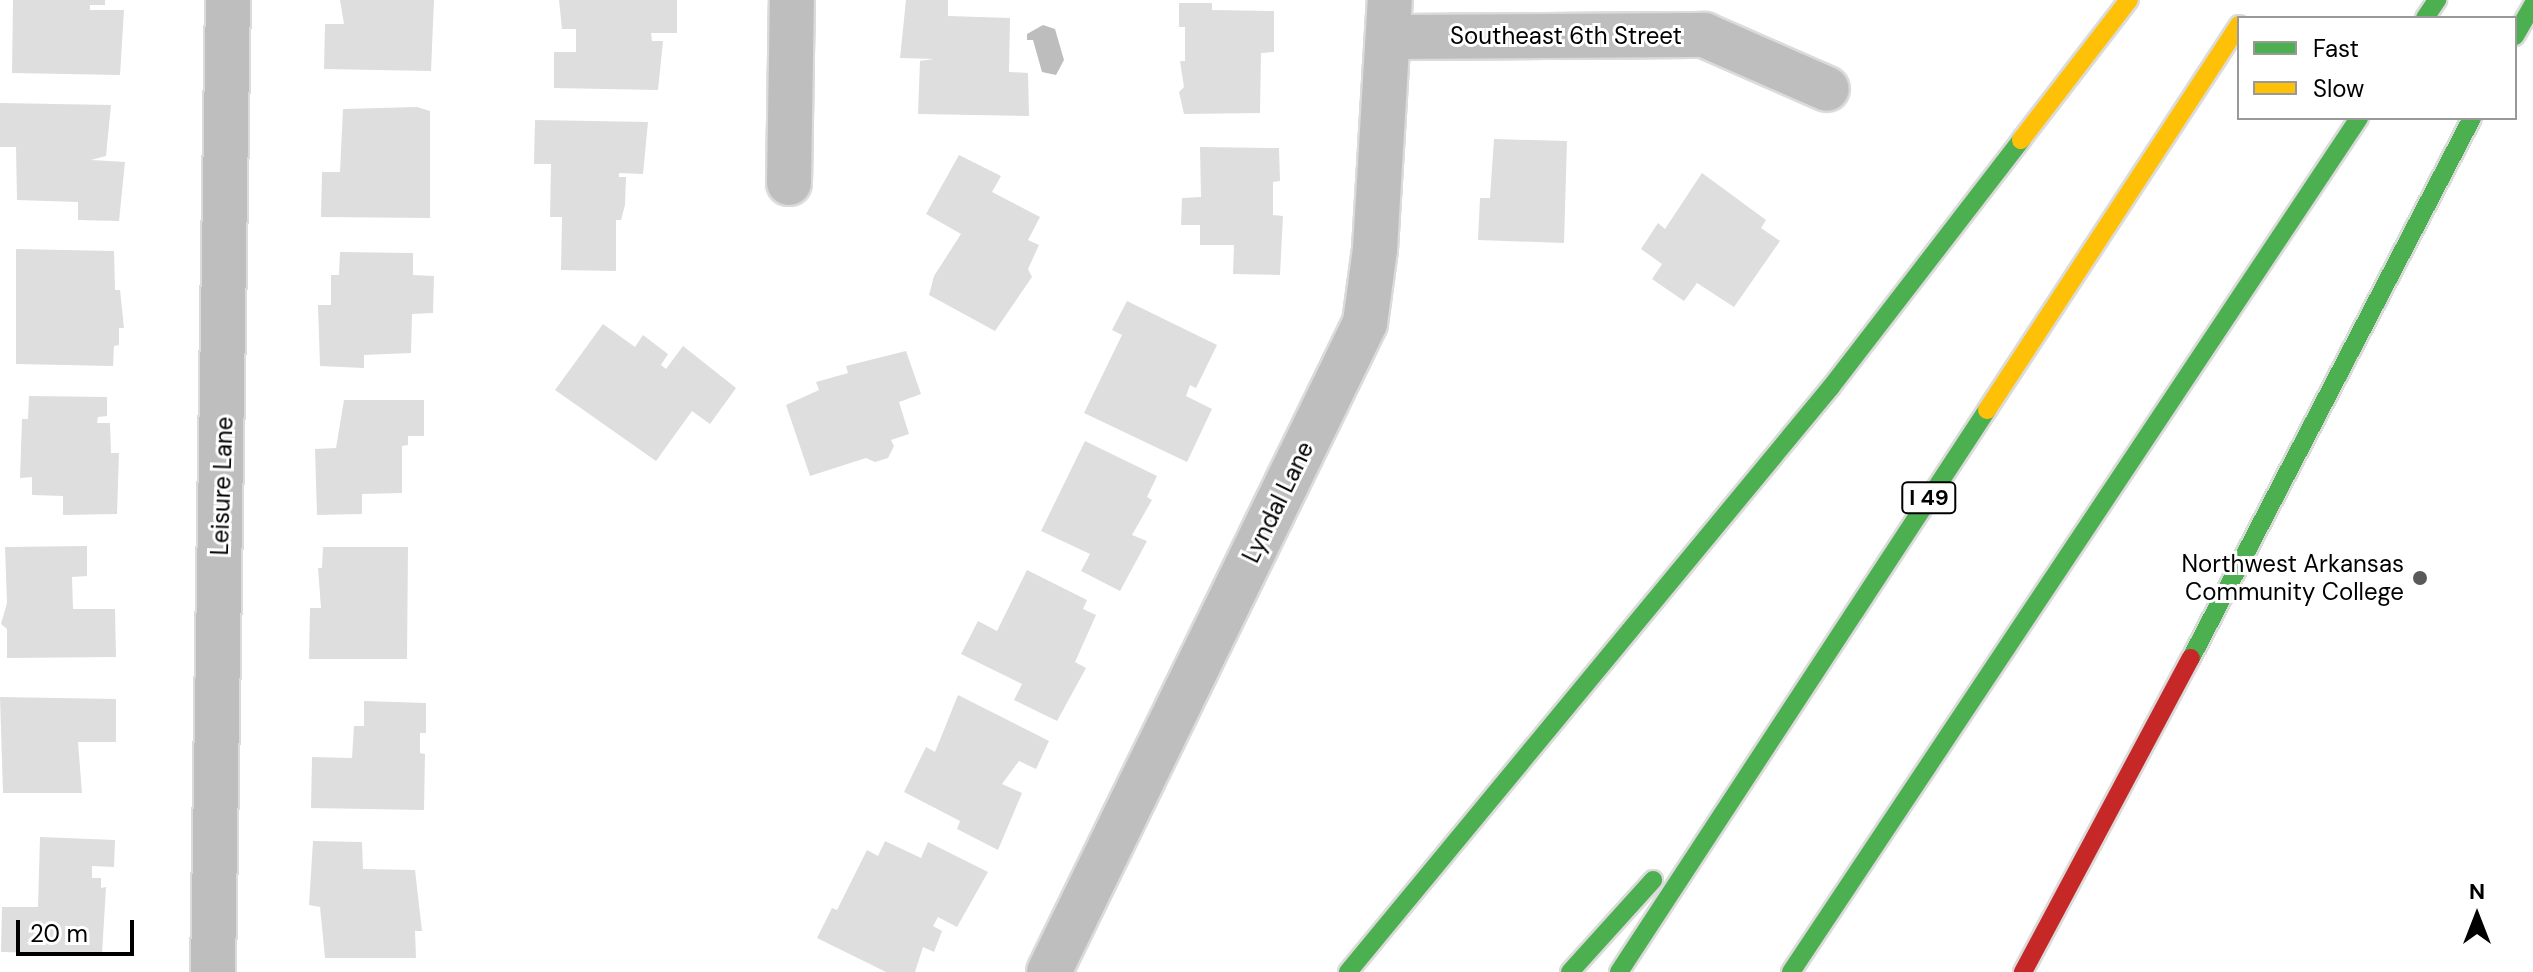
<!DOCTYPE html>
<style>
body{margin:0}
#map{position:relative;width:2533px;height:972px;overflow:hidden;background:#fff;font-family:"DM Sans",sans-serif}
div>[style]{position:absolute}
.water>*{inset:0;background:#bdbdbd}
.building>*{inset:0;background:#dedede}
.roads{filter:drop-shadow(2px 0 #dbdbdb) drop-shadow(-2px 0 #dbdbdb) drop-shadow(0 2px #dbdbdb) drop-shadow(0 -2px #dbdbdb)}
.street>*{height:44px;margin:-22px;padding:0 22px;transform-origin:22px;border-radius:22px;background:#bebebe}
.fast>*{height:18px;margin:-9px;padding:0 9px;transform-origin:9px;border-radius:9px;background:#4caf50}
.slow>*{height:18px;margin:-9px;padding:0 9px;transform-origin:9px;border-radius:9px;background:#ffc107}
.jam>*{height:18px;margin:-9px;padding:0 9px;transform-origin:9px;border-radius:9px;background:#c62828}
.dots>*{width:22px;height:22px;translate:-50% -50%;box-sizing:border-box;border:4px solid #fff;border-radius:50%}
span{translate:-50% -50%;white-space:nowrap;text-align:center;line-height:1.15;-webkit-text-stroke:6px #fff;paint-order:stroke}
.shield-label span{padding:2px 6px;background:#fff;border:2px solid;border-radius:6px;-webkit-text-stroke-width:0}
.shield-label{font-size:22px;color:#000;font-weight:700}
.street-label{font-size:24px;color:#000}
.poi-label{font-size:24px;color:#000}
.right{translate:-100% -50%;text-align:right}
.legend{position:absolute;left:2237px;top:16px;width:280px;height:104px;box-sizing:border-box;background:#fff;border:2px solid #999;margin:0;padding:10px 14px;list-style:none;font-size:24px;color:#000}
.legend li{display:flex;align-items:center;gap:16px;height:40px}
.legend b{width:40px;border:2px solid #999}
.north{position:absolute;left:2437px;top:876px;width:80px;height:80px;-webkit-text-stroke:6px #fff;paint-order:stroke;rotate:0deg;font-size:22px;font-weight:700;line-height:32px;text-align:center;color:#000}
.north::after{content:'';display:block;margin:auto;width:28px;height:36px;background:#000;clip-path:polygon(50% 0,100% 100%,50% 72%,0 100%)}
.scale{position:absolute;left:16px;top:920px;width:118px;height:36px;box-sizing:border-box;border:4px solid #000;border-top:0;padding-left:10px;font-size:24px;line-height:28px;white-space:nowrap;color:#000;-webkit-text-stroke:6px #fff;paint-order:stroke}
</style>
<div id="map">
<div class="water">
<div style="clip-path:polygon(1043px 25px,1055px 29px,1064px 60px,1056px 75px,1042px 72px,1033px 40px,1027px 40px,1027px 34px)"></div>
</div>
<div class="building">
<div style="clip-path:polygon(13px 0,105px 0,105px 5px,90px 5px,90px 10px,124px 10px,120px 75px,12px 73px)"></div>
<div style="clip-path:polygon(340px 0,434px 0,431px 71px,324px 69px,325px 24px,344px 24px)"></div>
<div style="clip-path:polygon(559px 0,677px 0,677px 33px,651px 33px,652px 41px,663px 41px,658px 90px,554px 88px,554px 52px,576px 52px,576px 29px,562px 29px)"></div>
<div style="clip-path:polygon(906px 0,948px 0,948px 16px,1010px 18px,1009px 72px,1028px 73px,1029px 116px,918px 114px,920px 61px,934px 59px,900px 58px)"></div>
<div style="clip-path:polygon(1179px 3px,1212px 3px,1212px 10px,1274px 11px,1274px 52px,1261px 53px,1260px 113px,1184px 114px,1179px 92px,1184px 87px,1180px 61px,1185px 61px,1185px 27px,1179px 27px)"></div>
<div style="clip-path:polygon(0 103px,111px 105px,106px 156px,91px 160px,125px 162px,119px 221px,78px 220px,78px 202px,17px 200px,16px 147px,0 147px)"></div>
<div style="clip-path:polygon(417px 107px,430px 111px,430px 218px,321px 217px,322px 172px,340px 172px,343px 109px)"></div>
<div style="clip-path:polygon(535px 120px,648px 122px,643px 174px,619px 173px,619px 177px,626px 177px,625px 205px,621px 220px,616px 220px,616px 271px,561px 270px,562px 217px,550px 217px,551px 164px,534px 164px)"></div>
<div style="clip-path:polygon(1494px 139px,1567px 141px,1564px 243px,1478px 240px,1480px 198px,1490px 198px)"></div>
<div style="clip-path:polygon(1200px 147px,1279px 148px,1280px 181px,1273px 182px,1273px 215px,1283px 216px,1280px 275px,1233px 274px,1234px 245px,1200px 245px,1200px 225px,1181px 225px,1182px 198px,1201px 197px)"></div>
<div style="clip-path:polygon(959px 155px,1001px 176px,992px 192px,1040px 217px,1028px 240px,1039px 245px,1028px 269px,1032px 277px,995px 331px,929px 295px,934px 276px,961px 234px,926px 214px)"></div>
<div style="clip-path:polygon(1702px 173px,1766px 220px,1761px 228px,1780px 241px,1734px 307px,1697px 283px,1684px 301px,1652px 279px,1662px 264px,1641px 249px,1658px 223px,1665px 229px)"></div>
<div style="clip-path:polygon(16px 249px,114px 251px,115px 290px,120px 290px,124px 328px,119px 328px,119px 345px,114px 346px,113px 366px,16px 364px)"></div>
<div style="clip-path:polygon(340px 252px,413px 253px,413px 275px,434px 276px,433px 313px,412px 314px,411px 353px,364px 355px,364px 368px,320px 366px,318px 305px,331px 305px,331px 275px,339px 275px)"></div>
<div style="clip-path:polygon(1127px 301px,1217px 345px,1196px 388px,1190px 385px,1186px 396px,1212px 409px,1187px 462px,1084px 413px,1122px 335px,1112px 330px)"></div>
<div style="clip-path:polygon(603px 324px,635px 347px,643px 335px,668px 354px,661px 365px,666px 369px,683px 346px,736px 388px,710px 424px,692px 411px,656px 461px,555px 390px)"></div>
<div style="clip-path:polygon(906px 351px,921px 394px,899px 402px,909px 434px,891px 440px,894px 446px,888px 458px,875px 462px,866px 458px,810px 476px,786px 405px,819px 390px,816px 382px,848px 373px,846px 366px)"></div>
<div style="clip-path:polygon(29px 396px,107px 397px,107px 416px,98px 417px,97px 423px,110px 423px,111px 453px,119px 453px,117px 514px,63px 515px,63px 496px,32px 495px,32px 477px,20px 478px,22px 419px,28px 419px)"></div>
<div style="clip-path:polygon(344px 400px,424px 400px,424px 436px,408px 436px,408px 445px,402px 446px,402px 493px,362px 494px,362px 514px,317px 515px,315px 449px,336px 448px)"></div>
<div style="clip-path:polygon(1085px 441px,1157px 476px,1147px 497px,1152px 500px,1132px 535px,1147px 541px,1120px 591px,1081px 571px,1090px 554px,1041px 531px)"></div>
<div style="clip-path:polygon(87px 546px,87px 576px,72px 577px,73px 609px,115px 609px,116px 657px,7px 658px,7px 629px,1px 624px,7px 603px,5px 547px)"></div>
<div style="clip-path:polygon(323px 547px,408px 547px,407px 659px,309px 659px,310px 608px,321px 608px,318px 568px,322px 568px)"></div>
<div style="clip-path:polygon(1027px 570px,1087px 600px,1083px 609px,1096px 615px,1075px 662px,1086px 668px,1057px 721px,1014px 700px,1022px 684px,961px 654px,978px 621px,997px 631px)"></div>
<div style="clip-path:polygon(958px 695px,1049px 741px,1036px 769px,1019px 761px,1002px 784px,1022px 793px,998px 850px,957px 829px,960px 821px,904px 792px,926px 747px,935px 752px)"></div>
<div style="clip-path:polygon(0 697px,116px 699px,116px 742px,78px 742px,82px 793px,3px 793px)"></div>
<div style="clip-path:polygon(364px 701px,426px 703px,426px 733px,420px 733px,420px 753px,425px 754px,424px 810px,311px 808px,312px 757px,352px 758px,354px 726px,364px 726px)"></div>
<div style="clip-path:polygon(40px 837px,115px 840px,114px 867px,92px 866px,92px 878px,101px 878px,101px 888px,106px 887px,102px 954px,1px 952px,2px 907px,38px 907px)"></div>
<div style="clip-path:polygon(313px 841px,362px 842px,363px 869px,415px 870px,422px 931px,415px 931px,416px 958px,325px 958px,320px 907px,309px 905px)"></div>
<div style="clip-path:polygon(885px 841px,921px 858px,928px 842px,988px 872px,957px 927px,938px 917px,933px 926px,942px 931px,934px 952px,923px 947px,915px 972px,886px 972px,817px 938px,832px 908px,837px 910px,867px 850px,878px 856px)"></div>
</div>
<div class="roads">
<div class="street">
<div style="left:1389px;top:37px;width:315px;rotate:-0.4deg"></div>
<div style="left:1704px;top:35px;width:134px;rotate:23.7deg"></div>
<div style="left:789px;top:183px;width:183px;rotate:-89.1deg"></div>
<div style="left:213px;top:972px;width:972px;rotate:-89.12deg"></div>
<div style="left:1049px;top:972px;width:722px;rotate:-64.04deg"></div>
<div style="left:1365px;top:323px;width:75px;rotate:-82.3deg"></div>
<div style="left:1375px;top:249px;width:249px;rotate:-86.6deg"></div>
</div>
<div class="fast">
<div style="left:2425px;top:18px;width:22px;rotate:-56deg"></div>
<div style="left:2515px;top:36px;width:36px;rotate:-60deg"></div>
<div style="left:2191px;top:658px;width:609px;rotate:-62.51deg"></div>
<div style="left:1348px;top:972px;width:759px;rotate:-50.46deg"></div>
<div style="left:1831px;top:387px;width:312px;rotate:-52.4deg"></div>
<div style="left:1570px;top:972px;width:124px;rotate:-47.9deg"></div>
<div style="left:1619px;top:972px;width:672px;rotate:-56.78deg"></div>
<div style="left:1791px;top:972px;width:1026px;rotate:-56.37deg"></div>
</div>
<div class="slow">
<div style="left:2021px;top:140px;width:177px;rotate:-52.4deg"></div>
<div style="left:1987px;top:410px;width:460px;rotate:-56.8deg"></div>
</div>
<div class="jam">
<div style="left:2023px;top:972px;width:356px;rotate:-61.9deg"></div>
</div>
</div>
<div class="dots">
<div style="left:2420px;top:578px;background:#595959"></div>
</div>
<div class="shield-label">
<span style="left:1929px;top:498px">I 49</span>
</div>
<div class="street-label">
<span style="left:1566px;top:36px">Southeast 6th Street</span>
<span style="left:222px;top:486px;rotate:-88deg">Leisure Lane</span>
<span style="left:1278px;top:502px;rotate:-64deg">Lyndal Lane</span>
</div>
<div class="poi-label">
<span class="right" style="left:2404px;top:578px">Northwest Arkansas<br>Community College</span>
</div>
<ul class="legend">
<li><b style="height:10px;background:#4caf50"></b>Fast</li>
<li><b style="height:10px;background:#ffc107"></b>Slow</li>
</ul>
<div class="north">N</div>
<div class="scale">20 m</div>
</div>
